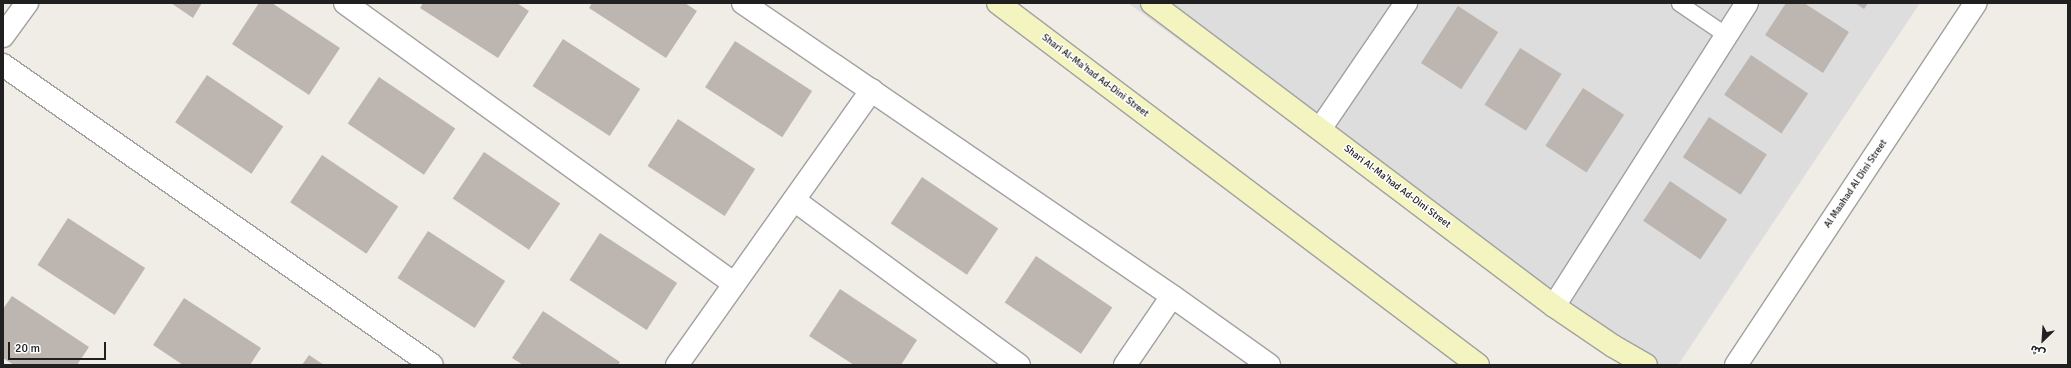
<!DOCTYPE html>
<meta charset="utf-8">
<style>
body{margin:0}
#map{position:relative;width:2071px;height:368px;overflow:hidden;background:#f0ede7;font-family:Signika,"Noto Sans Arabic",sans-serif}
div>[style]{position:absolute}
.residential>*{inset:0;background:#dedddd}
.building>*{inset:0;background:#bdb6b0;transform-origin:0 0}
.roads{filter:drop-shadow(1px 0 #a1a1a1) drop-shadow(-1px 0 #a1a1a1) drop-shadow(0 1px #a1a1a1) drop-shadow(0 -1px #a1a1a1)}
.lane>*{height:15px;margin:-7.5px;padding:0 7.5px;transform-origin:7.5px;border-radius:7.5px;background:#fff}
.street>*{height:22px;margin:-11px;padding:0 11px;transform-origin:11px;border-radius:11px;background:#fff}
.secondary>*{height:22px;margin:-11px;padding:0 11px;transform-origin:11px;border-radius:11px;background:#f3f4c0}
span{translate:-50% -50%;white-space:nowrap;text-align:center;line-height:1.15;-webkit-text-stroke:3px #fff;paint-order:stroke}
.street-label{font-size:10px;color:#202020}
.frame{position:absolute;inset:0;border:4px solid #202020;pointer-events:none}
.north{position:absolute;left:2023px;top:320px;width:40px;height:40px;-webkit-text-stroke:3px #fff;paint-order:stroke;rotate:205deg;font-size:11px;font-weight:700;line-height:16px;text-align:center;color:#202020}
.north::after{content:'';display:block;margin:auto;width:14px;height:18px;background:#202020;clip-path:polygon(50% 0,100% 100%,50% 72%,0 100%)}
.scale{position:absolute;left:8px;top:342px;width:98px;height:18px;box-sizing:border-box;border:2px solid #202020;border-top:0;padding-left:5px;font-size:12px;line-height:14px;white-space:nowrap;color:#202020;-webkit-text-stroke:3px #fff;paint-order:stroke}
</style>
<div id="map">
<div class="residential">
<div style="clip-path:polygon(1128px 3px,1920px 3px,1678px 365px,1623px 365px)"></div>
</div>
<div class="building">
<div style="clip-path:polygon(171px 3px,202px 3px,193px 18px)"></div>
<div style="clip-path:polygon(259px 3px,272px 3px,340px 48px,309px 95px,232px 44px)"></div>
<div style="clip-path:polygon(423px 3px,517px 3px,529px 11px,498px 58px,420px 8px)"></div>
<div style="clip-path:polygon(592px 3px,685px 3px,697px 11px,666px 58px,589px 8px)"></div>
<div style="clip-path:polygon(1786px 3px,1804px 3px,1849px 32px,1823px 73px,1765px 35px)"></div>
<div style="clip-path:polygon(1855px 3px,1868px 3px,1864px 9px)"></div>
<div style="left:1458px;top:6px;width:48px;height:68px;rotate:33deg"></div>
<div style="left:563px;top:39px;width:92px;height:56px;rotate:33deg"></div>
<div style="left:735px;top:41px;width:92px;height:55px;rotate:33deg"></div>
<div style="left:1520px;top:48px;width:49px;height:67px;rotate:32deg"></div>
<div style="left:1751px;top:55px;width:69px;height:48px;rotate:34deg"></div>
<div style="left:207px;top:75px;width:92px;height:57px;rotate:34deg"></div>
<div style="left:379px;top:77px;width:92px;height:56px;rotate:34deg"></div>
<div style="left:1583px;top:88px;width:49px;height:69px;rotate:33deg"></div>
<div style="left:1709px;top:117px;width:69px;height:48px;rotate:33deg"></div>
<div style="left:678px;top:119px;width:92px;height:56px;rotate:33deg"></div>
<div style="left:484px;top:152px;width:92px;height:56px;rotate:34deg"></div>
<div style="left:322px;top:155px;width:92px;height:57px;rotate:34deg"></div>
<div style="left:922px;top:177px;width:92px;height:56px;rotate:34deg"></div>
<div style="left:1670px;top:181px;width:69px;height:48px;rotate:34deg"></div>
<div style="left:68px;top:218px;width:92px;height:56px;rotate:33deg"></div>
<div style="left:428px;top:231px;width:92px;height:56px;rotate:33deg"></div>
<div style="left:600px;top:233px;width:92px;height:56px;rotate:33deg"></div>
<div style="left:1036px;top:256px;width:92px;height:56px;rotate:34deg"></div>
<div style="clip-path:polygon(840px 289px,917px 340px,901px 365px,854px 365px,809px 336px)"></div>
<div style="clip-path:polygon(12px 296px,89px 347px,77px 365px,14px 365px,3px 358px,3px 309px)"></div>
<div style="clip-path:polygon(184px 298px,261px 348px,250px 365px,183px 365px,153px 345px)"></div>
<div style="clip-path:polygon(543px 311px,620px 362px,618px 365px,523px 365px,512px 358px)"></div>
<div style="clip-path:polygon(309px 355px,324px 365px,302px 365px)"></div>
</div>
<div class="roads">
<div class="lane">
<div style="left:1679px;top:3px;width:57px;rotate:34.2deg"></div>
</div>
<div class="street">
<div style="left:345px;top:3px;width:480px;rotate:35.8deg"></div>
<div style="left:743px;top:3px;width:520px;rotate:34.33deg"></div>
<div style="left:1172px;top:296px;width:119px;rotate:35.4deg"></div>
<div style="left:3px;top:36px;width:41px;rotate:-54deg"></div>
<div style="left:3px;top:65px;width:523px;rotate:34.97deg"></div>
<div style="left:1320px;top:129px;width:153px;rotate:-55.7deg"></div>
<div style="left:794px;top:200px;width:279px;rotate:36.3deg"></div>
<div style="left:1554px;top:306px;width:359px;rotate:-57.5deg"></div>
<div style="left:677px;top:365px;width:337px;rotate:-54.7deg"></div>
<div style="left:1125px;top:365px;width:83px;rotate:-55.7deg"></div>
<div style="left:1736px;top:365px;width:434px;rotate:-56.5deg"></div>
</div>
<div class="secondary">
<div style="left:998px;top:3px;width:601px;rotate:37.02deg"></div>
<div style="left:1152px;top:3px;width:503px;rotate:37.01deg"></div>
<div style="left:1554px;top:306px;width:71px;rotate:34.1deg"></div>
<div style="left:1613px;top:346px;width:38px;rotate:30deg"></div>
</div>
</div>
<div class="street-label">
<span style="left:1095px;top:76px;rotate:37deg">Shari Al-Ma'had Ad-Dini Street</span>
<span style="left:1856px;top:184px;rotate:-56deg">Al Maahad Al Dini Street</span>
<span style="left:1397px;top:187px;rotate:37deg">Shari Al-Ma'had Ad-Dini Street</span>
</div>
<div class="frame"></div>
<div class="north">ش</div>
<div class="scale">20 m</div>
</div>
